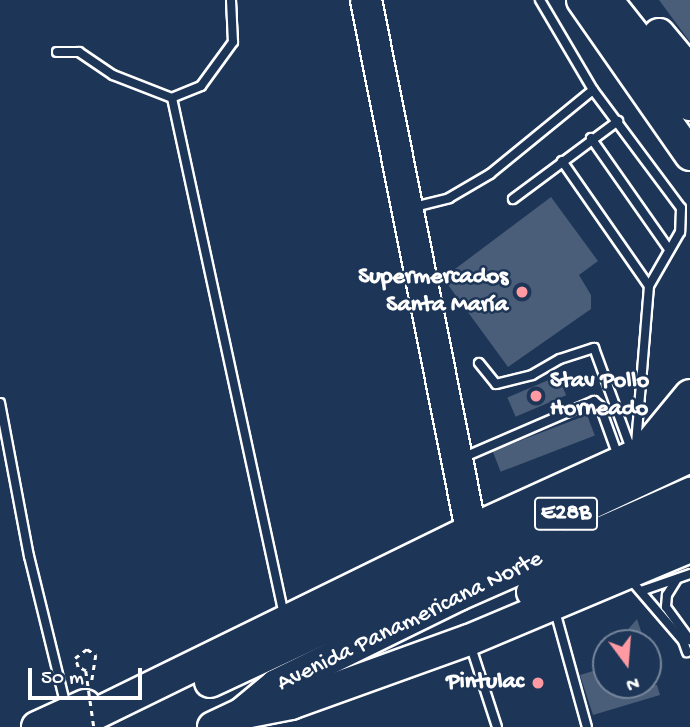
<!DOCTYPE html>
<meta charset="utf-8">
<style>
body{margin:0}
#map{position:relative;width:690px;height:727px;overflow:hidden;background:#1d3557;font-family:"Gochi Hand",sans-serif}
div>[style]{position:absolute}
.building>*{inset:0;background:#4a5d79;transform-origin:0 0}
.path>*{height:2.5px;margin-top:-1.25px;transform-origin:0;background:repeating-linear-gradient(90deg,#fff 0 5px,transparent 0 10px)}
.roads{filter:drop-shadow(2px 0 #fff) drop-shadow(-2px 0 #fff) drop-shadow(0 2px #fff) drop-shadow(0 -2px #fff)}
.lane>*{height:8px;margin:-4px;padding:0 4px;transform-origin:4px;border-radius:4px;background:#1d3557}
.highway>*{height:30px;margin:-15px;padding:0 15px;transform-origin:15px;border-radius:15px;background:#1d3557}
.path-bridge>*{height:2.5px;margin-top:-1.25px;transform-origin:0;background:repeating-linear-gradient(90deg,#fff 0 5px,transparent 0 10px)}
.dots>*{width:19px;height:19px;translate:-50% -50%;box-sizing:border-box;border:4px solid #1d3557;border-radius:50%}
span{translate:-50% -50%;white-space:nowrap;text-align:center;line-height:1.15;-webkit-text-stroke:5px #1d3557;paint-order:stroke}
.shield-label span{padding:2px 5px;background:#1d3557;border:2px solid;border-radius:5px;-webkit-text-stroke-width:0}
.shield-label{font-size:23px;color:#fff;font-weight:700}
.poi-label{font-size:24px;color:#fff;font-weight:700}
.right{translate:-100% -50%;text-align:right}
.left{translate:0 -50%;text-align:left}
.street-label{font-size:24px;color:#fff}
.north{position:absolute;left:592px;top:629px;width:70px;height:70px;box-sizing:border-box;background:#1d3557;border:2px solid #77869a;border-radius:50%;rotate:164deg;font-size:19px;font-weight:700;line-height:28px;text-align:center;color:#fff}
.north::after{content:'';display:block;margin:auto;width:24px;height:32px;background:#ff9aa2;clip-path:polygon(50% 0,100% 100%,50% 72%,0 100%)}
.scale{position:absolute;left:28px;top:668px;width:114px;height:32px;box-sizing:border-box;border:4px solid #fff;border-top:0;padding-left:9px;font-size:21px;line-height:24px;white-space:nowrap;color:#fff;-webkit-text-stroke:5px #1d3557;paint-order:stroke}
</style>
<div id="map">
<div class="building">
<div style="clip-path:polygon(659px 0,690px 0,690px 42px)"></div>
<div style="clip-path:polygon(551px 197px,598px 261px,579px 275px,591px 295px,591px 309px,508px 367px,443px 278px)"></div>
<div style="left:558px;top:376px;width:21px;height:55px;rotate:67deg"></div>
<div style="left:587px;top:415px;width:22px;height:101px;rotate:69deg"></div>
<div style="clip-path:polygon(637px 619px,645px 643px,616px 643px)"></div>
<div style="clip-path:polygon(606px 667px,606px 685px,657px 685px,660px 695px,593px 715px,580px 675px)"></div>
</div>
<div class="path">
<div style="left:86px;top:671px;width:9px;rotate:-153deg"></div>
<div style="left:78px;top:667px;width:9px;rotate:-108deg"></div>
<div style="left:75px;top:658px;width:15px;rotate:-37deg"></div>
<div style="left:87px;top:649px;width:11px;rotate:34deg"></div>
<div style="left:96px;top:655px;width:30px;rotate:99deg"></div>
</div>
<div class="roads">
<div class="lane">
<div style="left:231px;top:0;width:42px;rotate:87.3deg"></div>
<div style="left:233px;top:42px;width:54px;rotate:126deg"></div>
<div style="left:201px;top:86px;width:31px;rotate:158deg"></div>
<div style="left:172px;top:98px;width:529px;rotate:77.78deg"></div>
<div style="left:540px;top:0;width:104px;rotate:59.5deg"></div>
<div style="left:593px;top:90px;width:147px;rotate:53.3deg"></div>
<div style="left:681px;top:208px;width:24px;rotate:92deg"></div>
<div style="left:680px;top:232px;width:62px;rotate:119.9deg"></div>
<div style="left:57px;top:52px;width:22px"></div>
<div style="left:79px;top:52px;width:41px;rotate:34.1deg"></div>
<div style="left:113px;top:75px;width:63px;rotate:21.3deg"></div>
<div style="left:591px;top:138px;width:134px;rotate:55deg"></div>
<div style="left:562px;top:161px;width:152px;rotate:55.2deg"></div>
<div style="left:649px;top:286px;width:159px;rotate:94.7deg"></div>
<div style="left:513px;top:199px;width:131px;rotate:-36.6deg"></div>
<div style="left:414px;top:207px;width:36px;rotate:-14deg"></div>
<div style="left:449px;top:198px;width:48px;rotate:-30.3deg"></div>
<div style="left:490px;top:174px;width:133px;rotate:-39.2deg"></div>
<div style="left:479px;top:363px;width:27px;rotate:51deg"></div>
<div style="left:496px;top:384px;width:37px;rotate:-14deg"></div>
<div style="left:532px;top:375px;width:32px;rotate:-30deg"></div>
<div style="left:560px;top:359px;width:36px;rotate:-18deg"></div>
<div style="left:594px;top:348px;width:111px;rotate:69.9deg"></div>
<div style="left:0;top:403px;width:156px;rotate:79.3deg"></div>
<div style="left:29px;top:556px;width:155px;rotate:76.2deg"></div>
<div style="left:462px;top:458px;width:144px;rotate:-23.4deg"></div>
<div style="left:594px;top:401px;width:8px;rotate:40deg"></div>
<div style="left:600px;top:406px;width:53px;rotate:70.2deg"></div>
<div style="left:629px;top:578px;width:83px;rotate:49.4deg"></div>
<div style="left:683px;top:641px;width:12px;rotate:70deg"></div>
<div style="left:677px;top:579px;width:19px;rotate:122deg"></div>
<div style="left:667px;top:595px;width:12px;rotate:95deg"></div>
<div style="left:666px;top:607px;width:41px;rotate:54deg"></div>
<div style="left:641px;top:591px;width:52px;rotate:-19.1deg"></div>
<div style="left:555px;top:611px;width:120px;rotate:74.6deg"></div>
<div style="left:471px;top:647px;width:84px;rotate:72deg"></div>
</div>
<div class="highway">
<div style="left:366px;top:0;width:540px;rotate:78.79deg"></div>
<div style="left:582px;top:0;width:189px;rotate:55.1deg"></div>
<div style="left:607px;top:0;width:134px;rotate:51.7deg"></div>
<div style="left:659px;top:34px;width:48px;rotate:50deg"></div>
<div style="left:648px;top:446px;width:66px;rotate:-50.5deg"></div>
<div style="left:532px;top:592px;width:174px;rotate:-25.1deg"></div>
<div style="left:210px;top:682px;width:530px;rotate:-25.11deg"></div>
<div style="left:245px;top:713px;width:47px;rotate:-11.1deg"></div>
<div style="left:291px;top:704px;width:189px;rotate:-19.8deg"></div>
<div style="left:469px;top:640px;width:240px;rotate:-22.8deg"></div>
<div style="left:37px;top:727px;width:53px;rotate:-24.6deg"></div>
<div style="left:69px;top:727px;width:448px;rotate:-26.1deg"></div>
<div style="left:471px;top:530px;width:241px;rotate:-24.5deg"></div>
<div style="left:213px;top:727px;width:31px;rotate:-25deg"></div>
<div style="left:241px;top:714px;width:45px;rotate:-39.6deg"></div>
<div style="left:276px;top:685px;width:204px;rotate:-26.2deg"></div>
<div style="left:459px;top:595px;width:253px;rotate:-23.8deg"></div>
</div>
</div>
<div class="path-bridge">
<div style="left:86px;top:671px;width:57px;rotate:81.9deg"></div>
</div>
<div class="dots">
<div style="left:522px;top:292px;background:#ff9aa2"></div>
<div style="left:536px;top:396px;background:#ff9aa2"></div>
<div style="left:538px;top:683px;background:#ff9aa2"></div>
</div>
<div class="shield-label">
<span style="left:566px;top:514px">E28B</span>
</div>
<div class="poi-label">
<span class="right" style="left:508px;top:292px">Supermercados<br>Santa María</span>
<span class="left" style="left:550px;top:396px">Stav Pollo<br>Horneado</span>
<span class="right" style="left:524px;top:683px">Pintulac</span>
</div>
<div class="street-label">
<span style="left:410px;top:622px;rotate:-26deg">Avenida Panamericana Norte</span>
</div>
<div class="north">N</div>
<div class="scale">50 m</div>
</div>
